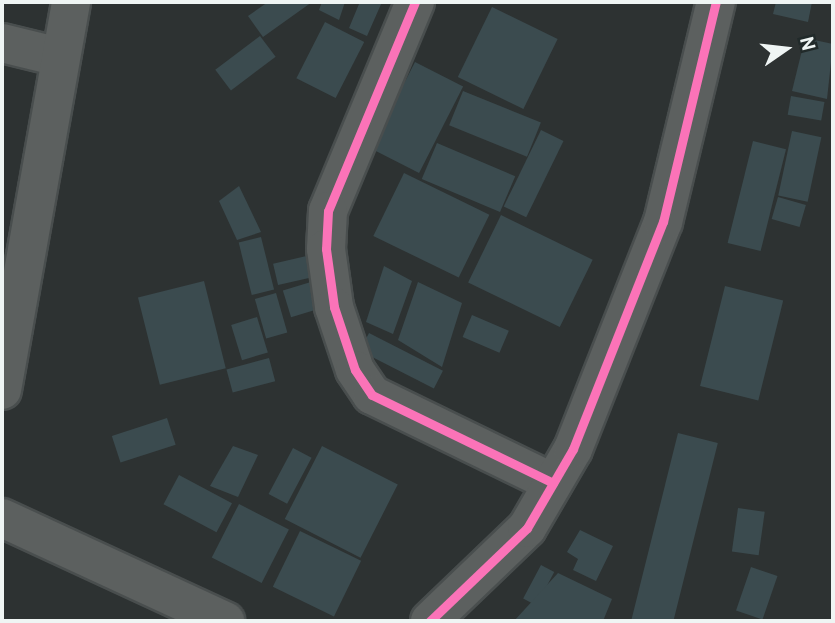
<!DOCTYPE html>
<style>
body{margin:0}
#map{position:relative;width:835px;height:623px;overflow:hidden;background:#2d3232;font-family:Overpass,sans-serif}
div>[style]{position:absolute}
.building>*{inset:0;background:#3b4b4f;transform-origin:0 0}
.roads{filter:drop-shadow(2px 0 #494e4e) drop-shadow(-2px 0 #494e4e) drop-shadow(0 2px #494e4e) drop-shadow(0 -2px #494e4e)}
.minor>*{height:38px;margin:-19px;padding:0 19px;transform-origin:19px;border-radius:19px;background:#5c605f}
.cycleway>*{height:9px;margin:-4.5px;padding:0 4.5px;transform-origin:4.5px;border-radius:4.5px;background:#fb73b8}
span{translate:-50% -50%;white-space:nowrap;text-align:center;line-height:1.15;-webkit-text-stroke:5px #212a2a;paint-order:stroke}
.frame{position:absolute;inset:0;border:4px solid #eff5f4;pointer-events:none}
.north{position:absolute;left:751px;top:14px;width:70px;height:70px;-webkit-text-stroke:5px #212a2a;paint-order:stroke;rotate:76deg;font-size:19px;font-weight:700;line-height:28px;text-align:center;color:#eff5f4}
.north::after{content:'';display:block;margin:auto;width:24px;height:32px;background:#eff5f4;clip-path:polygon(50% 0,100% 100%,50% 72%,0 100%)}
</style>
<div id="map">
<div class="building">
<div style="clip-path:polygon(268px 2px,312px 2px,263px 37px,248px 16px)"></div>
<div style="clip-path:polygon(322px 2px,345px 2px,339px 20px,319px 10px)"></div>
<div style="clip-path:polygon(356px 2px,382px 2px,367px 36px,349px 28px,359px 4px)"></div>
<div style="clip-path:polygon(776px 2px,812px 2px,808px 22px,773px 14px)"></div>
<div style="left:492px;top:7px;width:73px;height:78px;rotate:26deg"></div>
<div style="left:325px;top:22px;width:44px;height:63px;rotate:27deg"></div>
<div style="left:260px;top:36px;width:26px;height:56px;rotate:53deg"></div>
<div style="clip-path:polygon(805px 38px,833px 44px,827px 99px,792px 91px)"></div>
<div style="left:415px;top:62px;width:54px;height:97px;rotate:27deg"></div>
<div style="left:463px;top:91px;width:84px;height:37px;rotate:22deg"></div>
<div style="left:791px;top:96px;width:34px;height:19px;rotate:10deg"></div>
<div style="left:541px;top:130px;width:25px;height:85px;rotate:26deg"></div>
<div style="left:792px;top:131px;width:30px;height:66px;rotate:12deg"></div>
<div style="left:753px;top:141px;width:34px;height:105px;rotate:14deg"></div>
<div style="left:437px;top:143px;width:85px;height:39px;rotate:23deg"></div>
<div style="left:404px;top:173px;width:95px;height:70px;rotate:26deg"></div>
<div style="clip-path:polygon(239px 186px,261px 232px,237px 240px,219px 201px)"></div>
<div style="left:778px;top:197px;width:29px;height:23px;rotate:16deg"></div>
<div style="left:501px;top:215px;width:102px;height:75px;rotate:26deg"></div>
<div style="left:261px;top:237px;width:54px;height:23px;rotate:76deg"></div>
<div style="left:315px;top:254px;width:22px;height:43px;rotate:77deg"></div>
<div style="clip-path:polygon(384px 266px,412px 281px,393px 334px,366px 322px)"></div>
<div style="left:324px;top:278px;width:28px;height:43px;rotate:73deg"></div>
<div style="left:204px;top:281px;width:90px;height:68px;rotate:76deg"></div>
<div style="clip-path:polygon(418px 282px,462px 303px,442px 367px,398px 340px)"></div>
<div style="left:725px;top:286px;width:60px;height:103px;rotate:14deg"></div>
<div style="left:276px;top:293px;width:41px;height:22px;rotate:74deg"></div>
<div style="left:472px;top:315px;width:40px;height:24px;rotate:23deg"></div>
<div style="left:257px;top:317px;width:37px;height:27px;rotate:73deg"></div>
<div style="left:369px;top:333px;width:83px;height:20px;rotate:27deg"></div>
<div style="left:269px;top:358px;width:24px;height:44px;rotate:75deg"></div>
<div style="left:167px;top:418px;width:28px;height:58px;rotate:72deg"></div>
<div style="left:678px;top:433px;width:41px;height:193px;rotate:14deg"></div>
<div style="clip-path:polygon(233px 446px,258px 455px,238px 497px,210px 486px)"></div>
<div style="left:322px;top:446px;width:85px;height:82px;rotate:27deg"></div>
<div style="left:293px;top:448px;width:21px;height:52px;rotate:28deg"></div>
<div style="left:179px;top:475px;width:60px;height:33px;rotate:28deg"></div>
<div style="left:239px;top:504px;width:56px;height:60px;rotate:27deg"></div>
<div style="left:738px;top:508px;width:27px;height:44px;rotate:8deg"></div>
<div style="clip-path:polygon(580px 530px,613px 546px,596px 581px,573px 570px,578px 559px,567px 552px)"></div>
<div style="left:300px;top:531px;width:68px;height:62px;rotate:26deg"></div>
<div style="left:541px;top:565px;width:15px;height:38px;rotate:28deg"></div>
<div style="left:751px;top:567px;width:28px;height:46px;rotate:19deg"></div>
<div style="clip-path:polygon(558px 573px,612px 599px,603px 621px,514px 621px)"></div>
</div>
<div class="roads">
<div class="minor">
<div style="left:415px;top:2px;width:226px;rotate:112.6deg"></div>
<div style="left:328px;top:211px;width:38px;rotate:93deg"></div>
<div style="left:326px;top:249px;width:59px;rotate:82.1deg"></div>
<div style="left:334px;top:307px;width:66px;rotate:71.6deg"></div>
<div style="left:355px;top:370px;width:30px;rotate:56deg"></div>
<div style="left:372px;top:395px;width:201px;rotate:25.9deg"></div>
<div style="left:2px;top:43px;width:59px;rotate:13.8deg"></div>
<div style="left:2px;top:390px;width:394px;rotate:-79.9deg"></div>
<div style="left:2px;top:518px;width:246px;rotate:24.8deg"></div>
<div style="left:430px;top:621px;width:134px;rotate:-43.8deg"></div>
<div style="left:527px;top:528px;width:91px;rotate:-59.8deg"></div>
<div style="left:573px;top:449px;width:244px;rotate:-68.4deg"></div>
<div style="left:663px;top:222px;width:226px;rotate:-76.5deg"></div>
</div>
</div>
<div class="cycleway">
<div style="left:415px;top:2px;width:226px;rotate:112.6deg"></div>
<div style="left:328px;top:211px;width:38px;rotate:93deg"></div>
<div style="left:326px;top:249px;width:59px;rotate:82.1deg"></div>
<div style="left:334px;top:307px;width:66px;rotate:71.6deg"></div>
<div style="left:355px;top:370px;width:30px;rotate:56deg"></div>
<div style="left:372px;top:395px;width:201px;rotate:25.9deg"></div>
<div style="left:430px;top:621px;width:134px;rotate:-43.8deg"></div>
<div style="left:527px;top:528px;width:91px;rotate:-59.8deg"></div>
<div style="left:573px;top:449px;width:244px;rotate:-68.4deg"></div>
<div style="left:663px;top:222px;width:226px;rotate:-76.5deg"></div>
</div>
<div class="frame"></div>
<div class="north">N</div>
</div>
